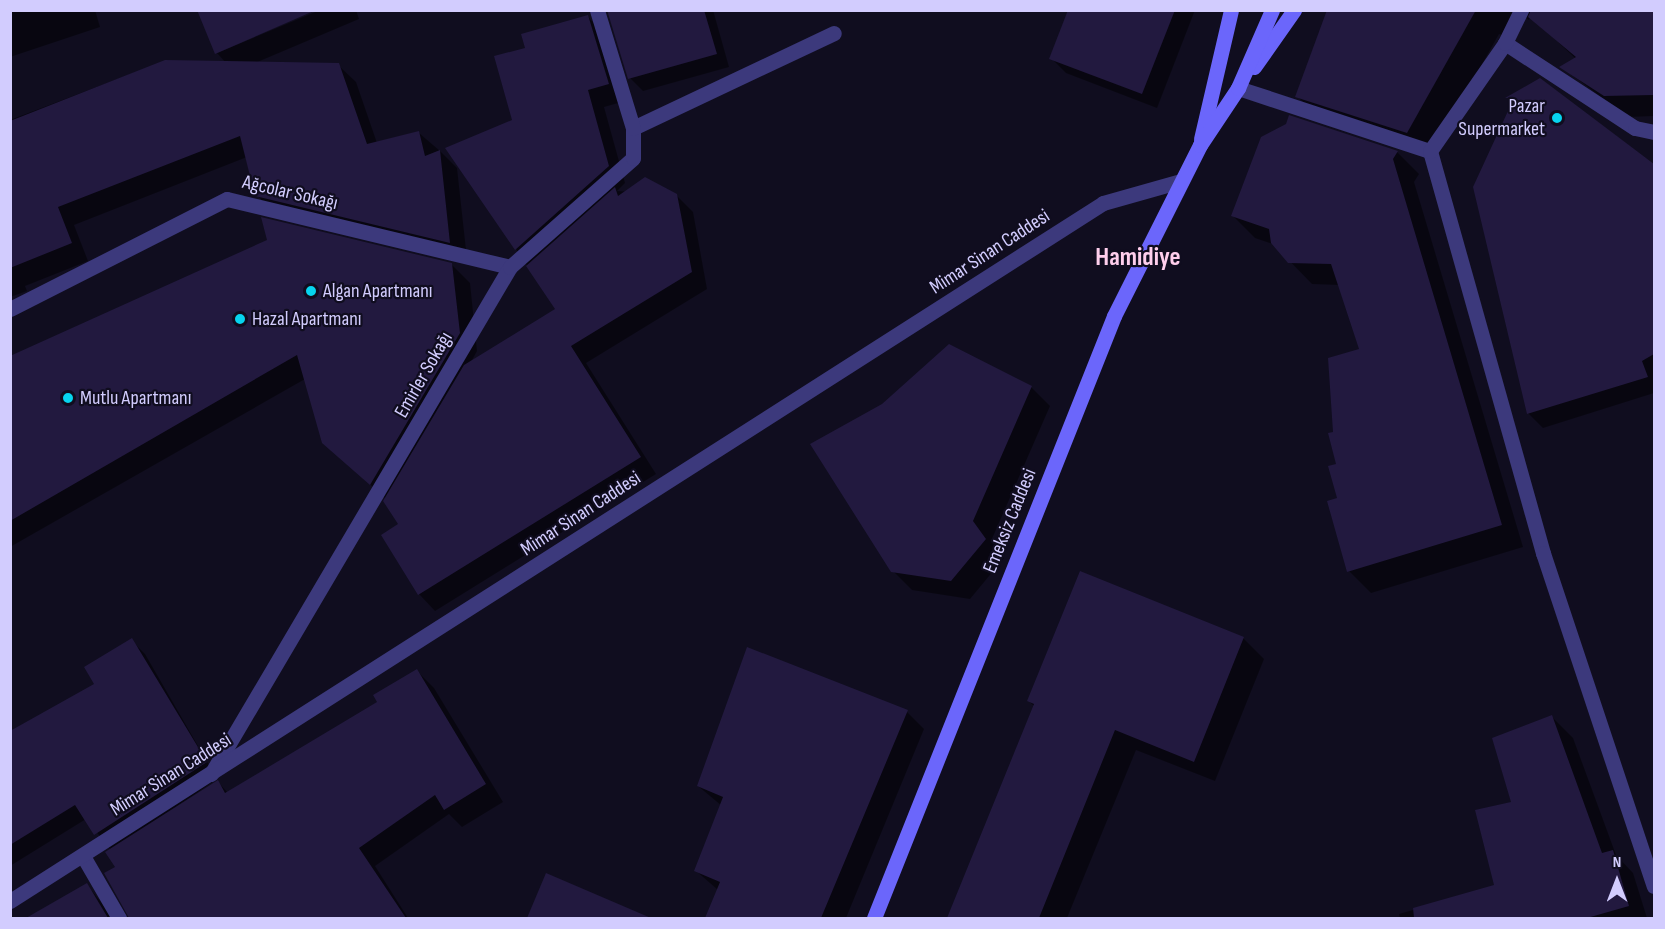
<!DOCTYPE html>
<meta charset="utf-8">
<style>
body{margin:0}
#map{position:relative;width:1665px;height:929px;overflow:hidden;background:#100d1f;font-family:"Sofia Sans Condensed",sans-serif}
div>[style]{position:absolute}
.shadow>*{inset:0;background:#0007}
.building>*{inset:0;background:#22193f}
.minor>*{height:15px;margin:-7.5px;padding:0 7.5px;transform-origin:7.5px;border-radius:7.5px;background:#3c397c}
.tertiary>*{height:15px;margin:-7.5px;padding:0 7.5px;transform-origin:7.5px;border-radius:7.5px;background:#3c397c}
.secondary>*{height:15px;margin:-7.5px;padding:0 7.5px;transform-origin:7.5px;border-radius:7.5px;background:#6b66fb}
.dots>*{width:16px;height:16px;translate:-50% -50%;box-sizing:border-box;border:3px solid #100d1f;border-radius:50%}
span{translate:-50% -50%;white-space:nowrap;text-align:center;line-height:1.15;-webkit-text-stroke:4.5px #100d1f;paint-order:stroke}
.poi-label{font-size:20px;color:#d2ccfe}
.right{translate:-100% -50%;text-align:right}
.left{translate:0 -50%;text-align:left}
.street-label{font-size:20px;color:#d2ccfe}
.district-label{font-size:26px;color:#feceec;font-weight:700}
.frame{position:absolute;inset:0;border:12px solid #d2ccfe;pointer-events:none}
.north{position:absolute;left:1587px;top:851px;width:60px;height:60px;-webkit-text-stroke:4px #100d1f;paint-order:stroke;rotate:0deg;font-size:16px;font-weight:700;line-height:24px;text-align:center;color:#d2ccfe}
.north::after{content:'';display:block;margin:auto;width:21px;height:27px;background:#d2ccfe;clip-path:polygon(50% 0,100% 100%,50% 72%,0 100%)}
</style>
<div id="map">
<div class="shadow">
<div style="clip-path:polygon(10px 10px,95px 10px,100px 27px,10px 57px)"></div>
<div style="clip-path:polygon(320px 10px,356px 10px,359px 19px,255px 63px,338px 65px,356px 82px,377px 143px,419px 133px,440px 151px,457px 168px,467px 259px,274px 213px,257px 195px,247px 157px,74px 225px,88px 261px,25px 286px,27px 291px,10px 297px,10px 120px,165px 61px,226px 63px,217px 53px)"></div>
<div style="clip-path:polygon(610px 10px,713px 10px,729px 67px,643px 91px,630px 78px)"></div>
<div style="clip-path:polygon(1070px 10px,1195px 10px,1157px 108px,1066px 73px,1051px 58px)"></div>
<div style="clip-path:polygon(1330px 10px,1533px 10px,1529px 20px,1523px 15px,1511px 38px,1499px 34px,1431px 155px,1320px 119px,1297px 96px)"></div>
<div style="clip-path:polygon(1550px 10px,1654px 10px,1654px 116px,1627px 117px,1562px 67px,1576px 59px,1541px 26px)"></div>
<div style="clip-path:polygon(588px 17px,605px 34px,625px 101px,604px 107px,625px 183px,617px 191px,676px 195px,693px 212px,707px 289px,586px 363px,656px 474px,435px 611px,419px 594px,400px 525px,386px 499px,324px 442px,305px 379px,10px 547px,10px 356px,452px 265px,470px 283px,477px 351px,471px 362px,557px 310px,516px 249px,514px 120px,527px 49px)"></div>
<div style="clip-path:polygon(1540px 80px,1654px 164px,1654px 393px,1543px 428px,1528px 413px,1513px 104px,1508px 99px)"></div>
<div style="clip-path:polygon(1397px 152px,1419px 174px,1414px 182px,1523px 547px,1371px 593px,1349px 571px,1339px 499px,1335px 433px,1361px 350px,1340px 285px,1312px 284px,1273px 244px,1255px 238px,1233px 216px)"></div>
<div style="clip-path:polygon(1031px 387px,1050px 406px,991px 541px,1004px 558px,970px 599px,912px 590px,893px 571px)"></div>
<div style="clip-path:polygon(1243px 638px,1264px 659px,1215px 781px,1136px 750px,1067px 918px,948px 918px,1035px 707px,1029px 701px)"></div>
<div style="clip-path:polygon(131px 640px,145px 654px,217px 779px,130px 838px,218px 782px,228px 793px,379px 702px,417px 671px,434px 688px,503px 802px,462px 827px,449px 814px,375px 866px,408px 918px,130px 918px,111px 850px,86px 819px,10px 866px,10px 732px,96px 685px)"></div>
<div style="clip-path:polygon(907px 712px,924px 729px,846px 918px,707px 918px,718px 890px,695px 870px,722px 806px,698px 786px)"></div>
<div style="clip-path:polygon(1552px 717px,1573px 738px,1616px 855px,1633px 873px,1647px 918px,1400px 918px,1399px 914px,1496px 886px,1513px 803px)"></div>
<div style="clip-path:polygon(547px 875px,632px 912px,639px 918px,529px 918px)"></div>
<div style="clip-path:polygon(87px 885px,114px 918px,29px 918px)"></div>
</div>
<div class="building">
<div style="clip-path:polygon(197px 10px,316px 10px,215px 54px)"></div>
<div style="clip-path:polygon(607px 10px,704px 10px,717px 54px,628px 79px)"></div>
<div style="clip-path:polygon(1068px 10px,1175px 10px,1142px 94px,1049px 59px)"></div>
<div style="clip-path:polygon(1327px 10px,1476px 10px,1407px 133px,1295px 97px)"></div>
<div style="clip-path:polygon(1531px 10px,1654px 10px,1654px 95px,1604px 96px,1559px 67px,1576px 57px,1528px 17px)"></div>
<div style="clip-path:polygon(588px 15px,609px 84px,588px 90px,609px 166px,515px 250px,445px 148px,512px 120px,494px 56px,525px 48px,521px 34px)"></div>
<div style="clip-path:polygon(165px 60px,339px 63px,367px 144px,419px 131px,425px 156px,440px 150px,450px 243px,255px 196px,240px 136px,58px 207px,72px 243px,10px 268px,10px 121px)"></div>
<div style="clip-path:polygon(1540px 78px,1654px 164px,1654px 354px,1642px 361px,1648px 377px,1527px 414px,1473px 187px,1514px 98px,1505px 98px)"></div>
<div style="clip-path:polygon(1289px 115px,1398px 151px,1393px 159px,1502px 525px,1347px 572px,1327px 501px,1337px 498px,1328px 466px,1336px 464px,1328px 433px,1333px 432px,1328px 358px,1359px 349px,1331px 264px,1288px 263px,1271px 243px,1269px 229px,1231px 216px,1261px 137px,1286px 124px)"></div>
<div style="clip-path:polygon(645px 177px,677px 194px,692px 272px,571px 346px,641px 457px,418px 595px,381px 535px,398px 524px,383px 501px,464px 365px,555px 309px,526px 266px,615px 187px,618px 196px)"></div>
<div style="clip-path:polygon(261px 217px,452px 263px,460px 333px,370px 485px,322px 443px,297px 355px,10px 521px,10px 356px,267px 240px)"></div>
<div style="clip-path:polygon(949px 344px,1032px 386px,973px 521px,986px 539px,951px 581px,891px 572px,810px 444px,882px 404px)"></div>
<div style="clip-path:polygon(1080px 571px,1244px 637px,1194px 762px,1115px 730px,1039px 918px,947px 918px,1034px 704px,1027px 701px)"></div>
<div style="clip-path:polygon(132px 638px,207px 762px,94px 835px,75px 805px,10px 845px,10px 731px,94px 684px,84px 667px)"></div>
<div style="clip-path:polygon(747px 647px,908px 710px,821px 918px,705px 918px,720px 882px,694px 871px,723px 797px,697px 786px)"></div>
<div style="clip-path:polygon(417px 669px,486px 784px,444px 810px,435px 795px,359px 848px,406px 918px,129px 918px,104px 873px,115px 867px,105px 852px,218px 780px,225px 793px,377px 702px,373px 695px)"></div>
<div style="clip-path:polygon(1552px 715px,1602px 853px,1613px 850px,1629px 906px,1587px 918px,1414px 918px,1413px 908px,1494px 885px,1475px 810px,1511px 802px,1492px 738px)"></div>
<div style="clip-path:polygon(546px 873px,651px 918px,527px 918px)"></div>
<div style="clip-path:polygon(87px 883px,108px 918px,26px 918px)"></div>
</div>
<div class="minor">
<div style="left:1505px;top:43px;width:155px;rotate:33.2deg"></div>
<div style="left:1635px;top:128px;width:19px;rotate:12deg"></div>
<div style="left:1238px;top:88px;width:202px;rotate:18.2deg"></div>
<div style="left:1430px;top:151px;width:418px;rotate:74.3deg"></div>
<div style="left:1543px;top:553px;width:351px;rotate:71.6deg"></div>
<div style="left:633px;top:128px;width:222px;rotate:-25.3deg"></div>
<div style="left:1430px;top:151px;width:131px;rotate:-55.2deg"></div>
<div style="left:1505px;top:43px;width:37px;rotate:-64deg"></div>
<div style="left:10px;top:309px;width:243px;rotate:-26.9deg"></div>
<div style="left:227px;top:199px;width:291px;rotate:13.5deg"></div>
<div style="left:211px;top:774px;width:589px;rotate:-59.47deg"></div>
<div style="left:510px;top:267px;width:164px;rotate:-41.5deg"></div>
<div style="left:633px;top:158px;width:30px;rotate:-90deg"></div>
<div style="left:633px;top:128px;width:123px;rotate:-107deg"></div>
<div style="left:83px;top:856px;width:72px;rotate:59.9deg"></div>
</div>
<div class="tertiary">
<div style="left:10px;top:901px;width:1297px;rotate:-32.56deg"></div>
<div style="left:1103px;top:203px;width:81px;rotate:-15.8deg"></div>
</div>
<div class="secondary">
<div style="left:1254px;top:67px;width:70px;rotate:-54.9deg"></div>
<div style="left:1201px;top:139px;width:132px;rotate:-76.9deg"></div>
<div style="left:874px;top:918px;width:648px;rotate:-68.26deg"></div>
<div style="left:1114px;top:316px;width:191px;rotate:-63.3deg"></div>
<div style="left:1200px;top:145px;width:69px;rotate:-56.3deg"></div>
<div style="left:1238px;top:88px;width:85px;rotate:-66.4deg"></div>
</div>
<div class="dots">
<div style="left:1557px;top:118px;background:#07d4ef"></div>
<div style="left:311px;top:291px;background:#07d4ef"></div>
<div style="left:240px;top:319px;background:#07d4ef"></div>
<div style="left:68px;top:398px;background:#07d4ef"></div>
</div>
<div class="poi-label">
<span class="right" style="left:1545px;top:118px">Pazar<br>Supermarket</span>
<span class="left" style="left:323px;top:291px">Algan Apartmanı</span>
<span class="left" style="left:252px;top:319px">Hazal Apartmanı</span>
<span class="left" style="left:80px;top:398px">Mutlu Apartmanı</span>
</div>
<div class="street-label">
<span style="left:290px;top:193px;rotate:13deg">Ağcolar Sokağı</span>
<span style="left:990px;top:252px;rotate:-33deg">Mimar Sinan Caddesi</span>
<span style="left:424px;top:375px;rotate:-60deg">Emirler Sokağı</span>
<span style="left:581px;top:514px;rotate:-33deg">Mimar Sinan Caddesi</span>
<span style="left:1010px;top:521px;rotate:-68deg">Emeksiz Caddesi</span>
<span style="left:171px;top:775px;rotate:-32deg">Mimar Sinan Caddesi</span>
</div>
<div class="district-label">
<span style="left:1138px;top:258px">Hamidiye</span>
</div>
<div class="frame"></div>
<div class="north">N</div>
</div>
